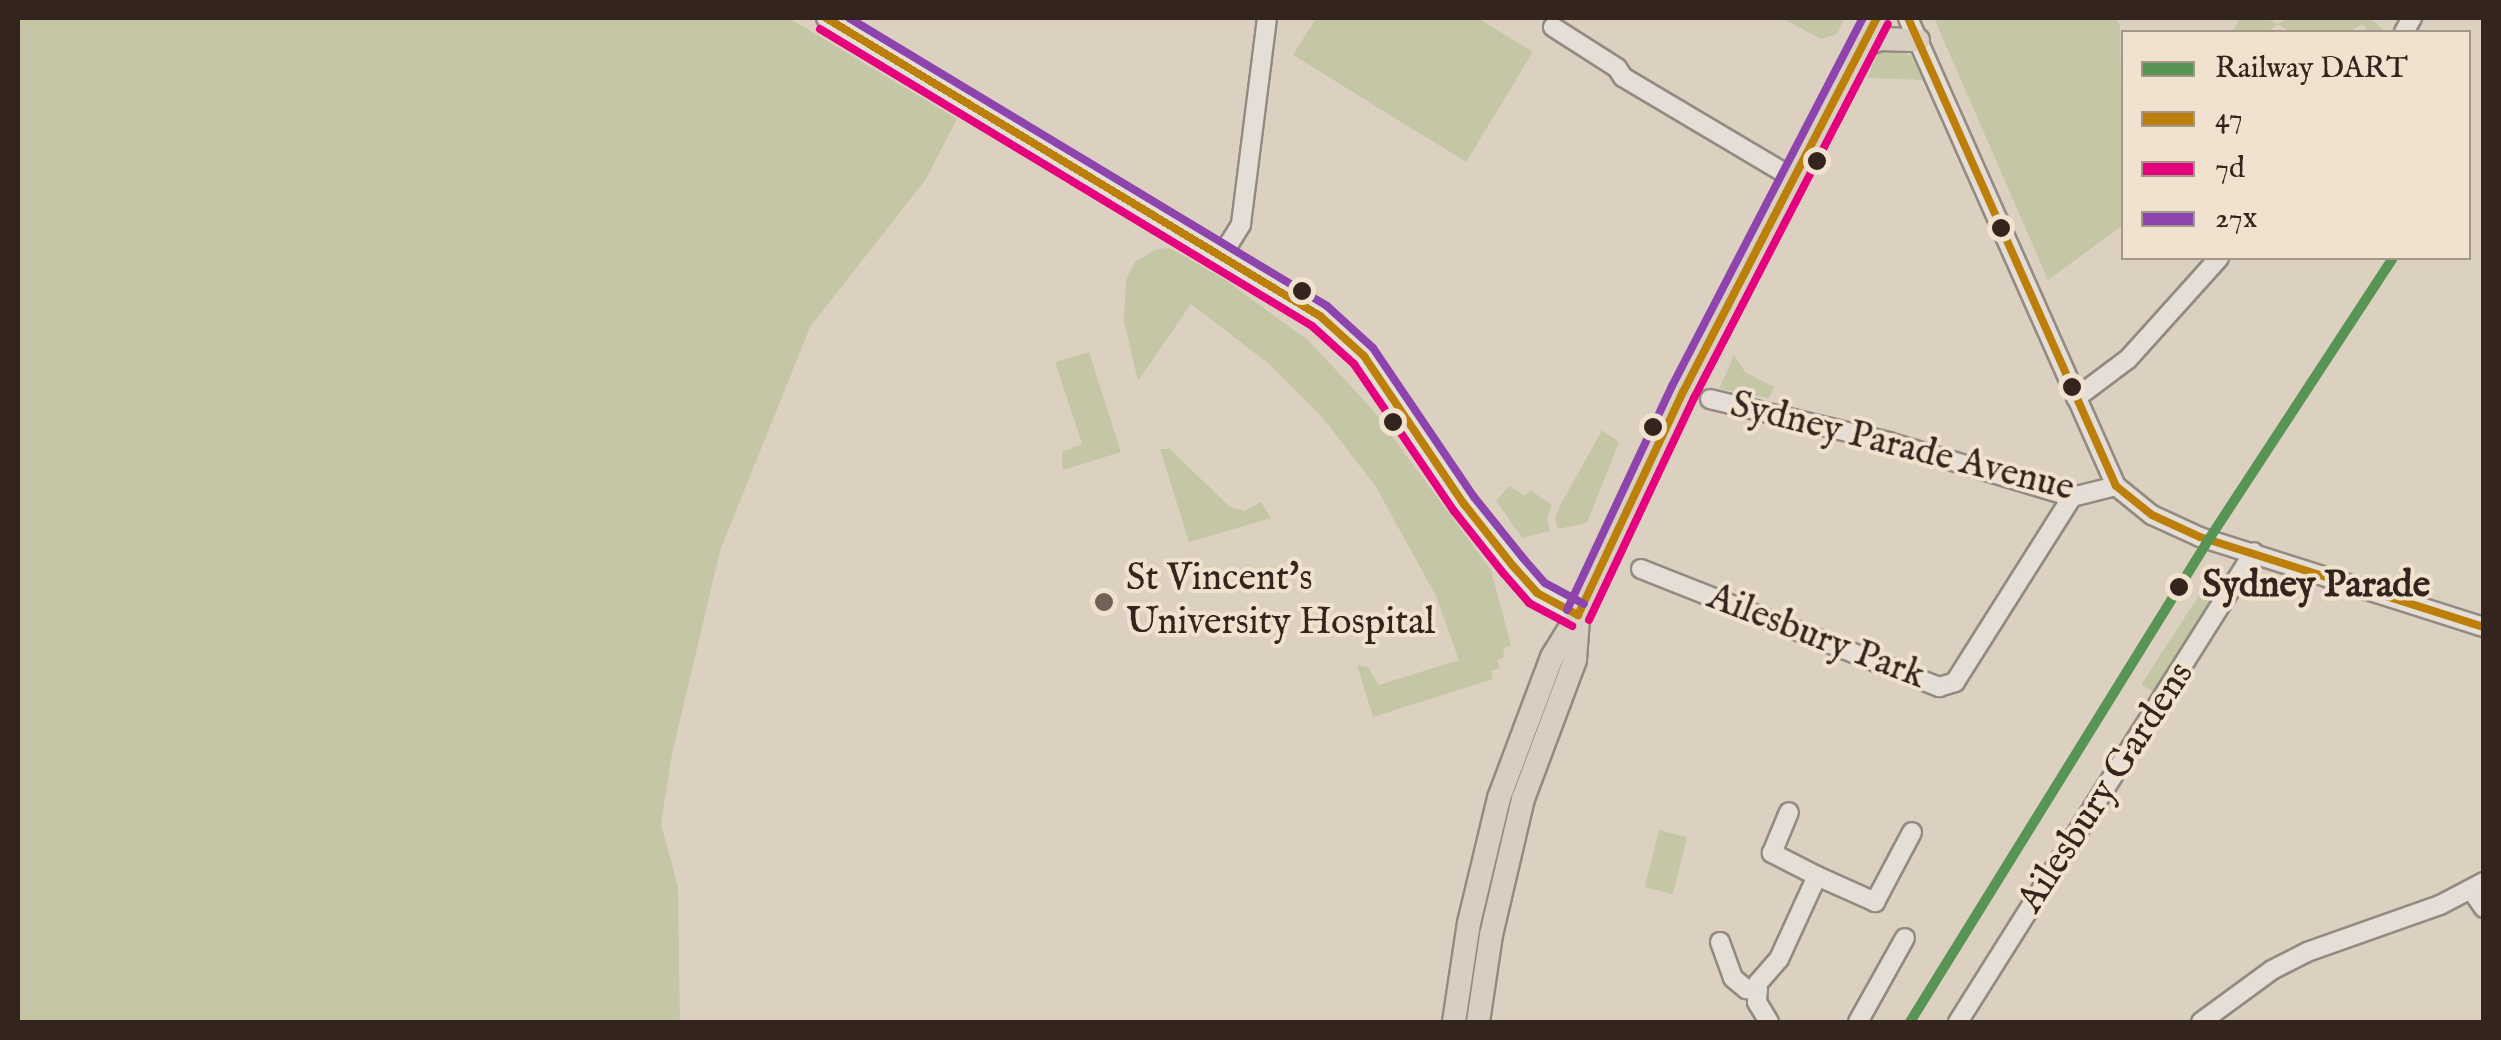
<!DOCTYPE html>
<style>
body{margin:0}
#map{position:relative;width:2501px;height:1040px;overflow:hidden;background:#dcd1c1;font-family:"IM FELL English",serif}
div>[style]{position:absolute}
.green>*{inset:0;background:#c5c6a6;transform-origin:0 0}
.roads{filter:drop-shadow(2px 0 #938b81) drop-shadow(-2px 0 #938b81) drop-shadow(0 2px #938b81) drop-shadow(0 -2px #938b81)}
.minor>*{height:18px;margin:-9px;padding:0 9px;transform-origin:9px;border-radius:9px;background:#e4ded6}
.major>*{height:22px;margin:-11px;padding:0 11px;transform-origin:11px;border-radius:11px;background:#d8cec1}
.bus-1>*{height:8px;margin:-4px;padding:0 4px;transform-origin:4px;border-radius:4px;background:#bc7f09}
.bus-2>*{height:8px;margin:-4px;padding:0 4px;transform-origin:4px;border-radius:4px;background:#e5007d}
.bus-3>*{height:8px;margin:-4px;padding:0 4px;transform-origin:4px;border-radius:4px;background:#8e44ad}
.rail-1>*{height:10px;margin:-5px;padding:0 5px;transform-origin:5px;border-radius:5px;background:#589554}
.dots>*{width:28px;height:28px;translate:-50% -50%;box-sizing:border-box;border:5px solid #f0e2cf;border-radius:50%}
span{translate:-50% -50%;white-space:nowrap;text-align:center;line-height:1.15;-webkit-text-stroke:8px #f0e2cf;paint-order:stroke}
.street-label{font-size:38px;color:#33251d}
.poi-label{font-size:38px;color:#33251d}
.left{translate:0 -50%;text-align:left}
.stop-label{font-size:38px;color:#33251d;font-weight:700}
.frame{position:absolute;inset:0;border:20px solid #33251d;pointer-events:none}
.legend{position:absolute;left:2121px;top:30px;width:350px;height:230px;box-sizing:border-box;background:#f0e2cf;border:2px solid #a49688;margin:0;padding:12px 18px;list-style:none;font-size:30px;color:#33251d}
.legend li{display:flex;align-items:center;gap:20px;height:50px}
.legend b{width:50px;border:2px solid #a49688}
</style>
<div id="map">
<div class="green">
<div style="clip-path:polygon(18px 18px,789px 18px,957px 119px,926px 179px,810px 327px,720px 551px,672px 754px,661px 824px,678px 887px,680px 1022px,18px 1022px)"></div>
<div style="clip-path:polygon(1316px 18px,1478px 18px,1533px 52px,1466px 162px,1293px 55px)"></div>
<div style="clip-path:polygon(1781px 18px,1845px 18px,1837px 34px,1821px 39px)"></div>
<div style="clip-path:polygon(1934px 18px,2116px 18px,2120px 25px,2123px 225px,2048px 280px)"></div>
<div style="clip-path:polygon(2240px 18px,2267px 18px,2278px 24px,2287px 18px,2370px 18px,2386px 32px,2368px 32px,2362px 24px,2349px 32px,2290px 32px,2278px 24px,2267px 32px,2232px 32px)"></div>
<div style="clip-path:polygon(1891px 48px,1911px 55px,1923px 80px,1867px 78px,1879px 51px)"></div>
<div style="clip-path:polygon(1170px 248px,1227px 281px,1309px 341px,1372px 409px,1491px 570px,1511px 645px,1503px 649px,1505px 657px,1497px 660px,1500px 668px,1491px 671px,1493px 679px,1373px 717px,1357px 665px,1368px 667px,1379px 685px,1459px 660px,1436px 596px,1376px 487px,1323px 418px,1269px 364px,1191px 304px,1138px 381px,1124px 321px,1126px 279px,1135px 262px,1157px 249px)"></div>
<div style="clip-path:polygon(1089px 352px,1121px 452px,1063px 470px,1062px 452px,1082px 444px,1055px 362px)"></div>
<div style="clip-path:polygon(1734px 355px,1745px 372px,1774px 387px,1769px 398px,1719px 389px)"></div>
<div style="clip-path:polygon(1602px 430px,1619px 442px,1587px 523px,1558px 529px,1555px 518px,1561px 504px)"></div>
<div style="clip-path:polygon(1160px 449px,1170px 449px,1230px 507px,1245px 511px,1261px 502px,1271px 518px,1189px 542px)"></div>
<div style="clip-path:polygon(1509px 486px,1525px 496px,1530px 490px,1552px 505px,1547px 517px,1550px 531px,1522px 538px,1496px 501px)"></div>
<div style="left:2211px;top:577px;width:17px;height:128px;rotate:33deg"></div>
<div style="left:1659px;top:830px;width:29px;height:59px;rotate:14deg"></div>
</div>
<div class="roads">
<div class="minor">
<div style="left:826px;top:18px;width:577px;rotate:31.1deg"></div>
<div style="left:1320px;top:316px;width:59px;rotate:42.3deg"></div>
<div style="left:1364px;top:356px;width:179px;rotate:56deg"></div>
<div style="left:1464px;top:504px;width:79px;rotate:51.7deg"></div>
<div style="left:1513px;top:566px;width:36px;rotate:48deg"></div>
<div style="left:1537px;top:593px;width:47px;rotate:28.2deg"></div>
<div style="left:1908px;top:18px;width:512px;rotate:66.04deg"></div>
<div style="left:2116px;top:486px;width:46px;rotate:38.9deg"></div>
<div style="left:2152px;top:515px;width:53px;rotate:24.6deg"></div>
<div style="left:2200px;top:537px;width:298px;rotate:17.6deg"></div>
<div style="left:1553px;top:27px;width:76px;rotate:32.6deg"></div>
<div style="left:1617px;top:68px;width:11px;rotate:56deg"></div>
<div style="left:1623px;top:77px;width:198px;rotate:30.7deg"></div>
<div style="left:2404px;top:32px;width:16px;rotate:-60deg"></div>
<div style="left:1222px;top:255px;width:36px;rotate:-58deg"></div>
<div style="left:1241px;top:224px;width:208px;rotate:-82.8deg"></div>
<div style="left:2076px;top:398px;width:65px;rotate:-36.9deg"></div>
<div style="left:2128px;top:359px;width:136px;rotate:-48deg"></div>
<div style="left:1710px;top:399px;width:184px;rotate:13.5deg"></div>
<div style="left:1889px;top:442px;width:191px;rotate:16.7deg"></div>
<div style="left:2072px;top:497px;width:45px;rotate:-14deg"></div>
<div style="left:1641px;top:569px;width:321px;rotate:21.6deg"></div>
<div style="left:1939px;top:687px;width:17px;rotate:-17deg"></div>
<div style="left:1955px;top:682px;width:219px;rotate:-57.7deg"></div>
<div style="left:1817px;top:876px;width:64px;rotate:24.1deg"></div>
<div style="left:1875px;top:902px;width:79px;rotate:-62.1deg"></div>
<div style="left:2472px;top:891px;width:21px;rotate:55deg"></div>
<div style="left:1720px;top:942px;width:38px;rotate:70deg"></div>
<div style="left:1733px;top:978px;width:17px;rotate:40deg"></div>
<div style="left:1746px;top:989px;width:12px;rotate:9deg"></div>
<div style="left:1769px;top:1022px;width:23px;rotate:-121deg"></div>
<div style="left:1757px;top:1002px;width:19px;rotate:-87deg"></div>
<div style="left:1758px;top:983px;width:32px;rotate:-49deg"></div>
<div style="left:1779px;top:959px;width:91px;rotate:-65.4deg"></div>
<div style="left:1817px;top:876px;width:51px;rotate:-152.9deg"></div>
<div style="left:1772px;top:853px;width:44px;rotate:-67.5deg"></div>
<div style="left:1858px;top:1022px;width:96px;rotate:-60.8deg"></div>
<div style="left:1958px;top:1022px;width:555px;rotate:-57.8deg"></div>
<div style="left:2201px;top:1022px;width:88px;rotate:-36.2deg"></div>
<div style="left:2272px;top:970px;width:39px;rotate:-27deg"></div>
<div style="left:2307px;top:952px;width:141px;rotate:-19.5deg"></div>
<div style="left:2440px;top:905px;width:50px;rotate:-27.6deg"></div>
</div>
<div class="major">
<div style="left:1863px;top:45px;width:18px;rotate:-19deg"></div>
<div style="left:1880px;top:39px;width:38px;rotate:2deg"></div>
<div style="left:1454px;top:1022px;width:100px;rotate:-81.4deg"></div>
<div style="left:1469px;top:923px;width:129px;rotate:-76.5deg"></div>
<div style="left:1499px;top:798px;width:151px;rotate:-69.4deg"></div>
<div style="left:1552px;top:657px;width:49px;rotate:-58.2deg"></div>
<div style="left:1578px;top:615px;width:246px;rotate:-64.8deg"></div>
<div style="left:1683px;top:392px;width:421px;rotate:-62.6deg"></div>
<div style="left:1478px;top:1022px;width:88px;rotate:-81.5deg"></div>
<div style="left:1491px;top:935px;width:140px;rotate:-76.8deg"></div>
<div style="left:1523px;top:799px;width:148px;rotate:-69.5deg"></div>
<div style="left:1575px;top:660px;width:41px;rotate:-85.8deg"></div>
</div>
</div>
<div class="bus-1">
<div style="left:826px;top:18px;width:577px;rotate:31.1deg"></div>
<div style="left:1320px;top:316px;width:59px;rotate:42.3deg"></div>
<div style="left:1364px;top:356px;width:179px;rotate:56deg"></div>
<div style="left:1464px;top:504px;width:79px;rotate:51.7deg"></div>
<div style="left:1513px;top:566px;width:36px;rotate:48deg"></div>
<div style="left:1537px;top:593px;width:47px;rotate:28.2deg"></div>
<div style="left:1908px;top:18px;width:512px;rotate:66.04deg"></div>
<div style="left:2116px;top:486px;width:46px;rotate:38.9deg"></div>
<div style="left:2152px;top:515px;width:53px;rotate:24.6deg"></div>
<div style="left:2200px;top:537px;width:298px;rotate:17.6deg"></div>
<div style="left:1578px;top:615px;width:246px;rotate:-64.8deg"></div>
<div style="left:1683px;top:392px;width:421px;rotate:-62.6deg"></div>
</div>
<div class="bus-2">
<div style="left:820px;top:29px;width:575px;rotate:31.12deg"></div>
<div style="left:1312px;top:326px;width:57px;rotate:42.1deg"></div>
<div style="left:1354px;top:364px;width:178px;rotate:55.8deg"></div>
<div style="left:1454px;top:511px;width:80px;rotate:51.6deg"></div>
<div style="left:1504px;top:574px;width:38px;rotate:49deg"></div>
<div style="left:1529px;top:603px;width:49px;rotate:28.1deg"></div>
<div style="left:1589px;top:620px;width:246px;rotate:-64.7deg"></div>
<div style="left:1694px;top:398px;width:421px;rotate:-62.6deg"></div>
</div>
<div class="bus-3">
<div style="left:849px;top:18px;width:558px;rotate:31.07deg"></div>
<div style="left:1327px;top:306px;width:62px;rotate:42.4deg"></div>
<div style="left:1373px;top:348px;width:180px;rotate:55.9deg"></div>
<div style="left:1474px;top:497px;width:78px;rotate:51.2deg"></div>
<div style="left:1523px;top:558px;width:33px;rotate:49deg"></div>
<div style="left:1545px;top:583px;width:44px;rotate:28.3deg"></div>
<div style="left:1567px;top:610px;width:247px;rotate:-64.9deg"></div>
<div style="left:1672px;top:386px;width:415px;rotate:-62.6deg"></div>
</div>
<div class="rail-1">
<div style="left:1910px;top:1022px;width:568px;rotate:-58.24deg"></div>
<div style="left:2209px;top:539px;width:336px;rotate:-56.8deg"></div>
</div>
<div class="dots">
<div style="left:1817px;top:161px;background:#33251d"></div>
<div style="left:2001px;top:228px;background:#33251d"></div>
<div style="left:1302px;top:291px;background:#33251d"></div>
<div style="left:2072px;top:387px;background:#33251d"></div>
<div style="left:1393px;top:422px;background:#33251d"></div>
<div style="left:1653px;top:427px;background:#33251d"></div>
<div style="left:2179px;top:587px;background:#33251d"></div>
<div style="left:1104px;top:602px;background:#6e6156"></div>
</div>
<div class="street-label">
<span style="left:1902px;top:448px;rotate:14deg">Sydney Parade Avenue</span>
<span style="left:1816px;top:638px;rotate:21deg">Ailesbury Park</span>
<span style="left:2107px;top:788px;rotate:-57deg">Ailesbury Gardens</span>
</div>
<div class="poi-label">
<span class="left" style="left:1126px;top:602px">St Vincent's<br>University Hospital</span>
</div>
<div class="stop-label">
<span class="left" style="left:2202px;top:587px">Sydney Parade</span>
</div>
<div class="frame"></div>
<ul class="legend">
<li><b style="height:12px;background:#589554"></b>Railway DART</li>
<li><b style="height:12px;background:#bc7f09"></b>47</li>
<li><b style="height:12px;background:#e5007d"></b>7d</li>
<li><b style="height:12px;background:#8e44ad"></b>27x</li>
</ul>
</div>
